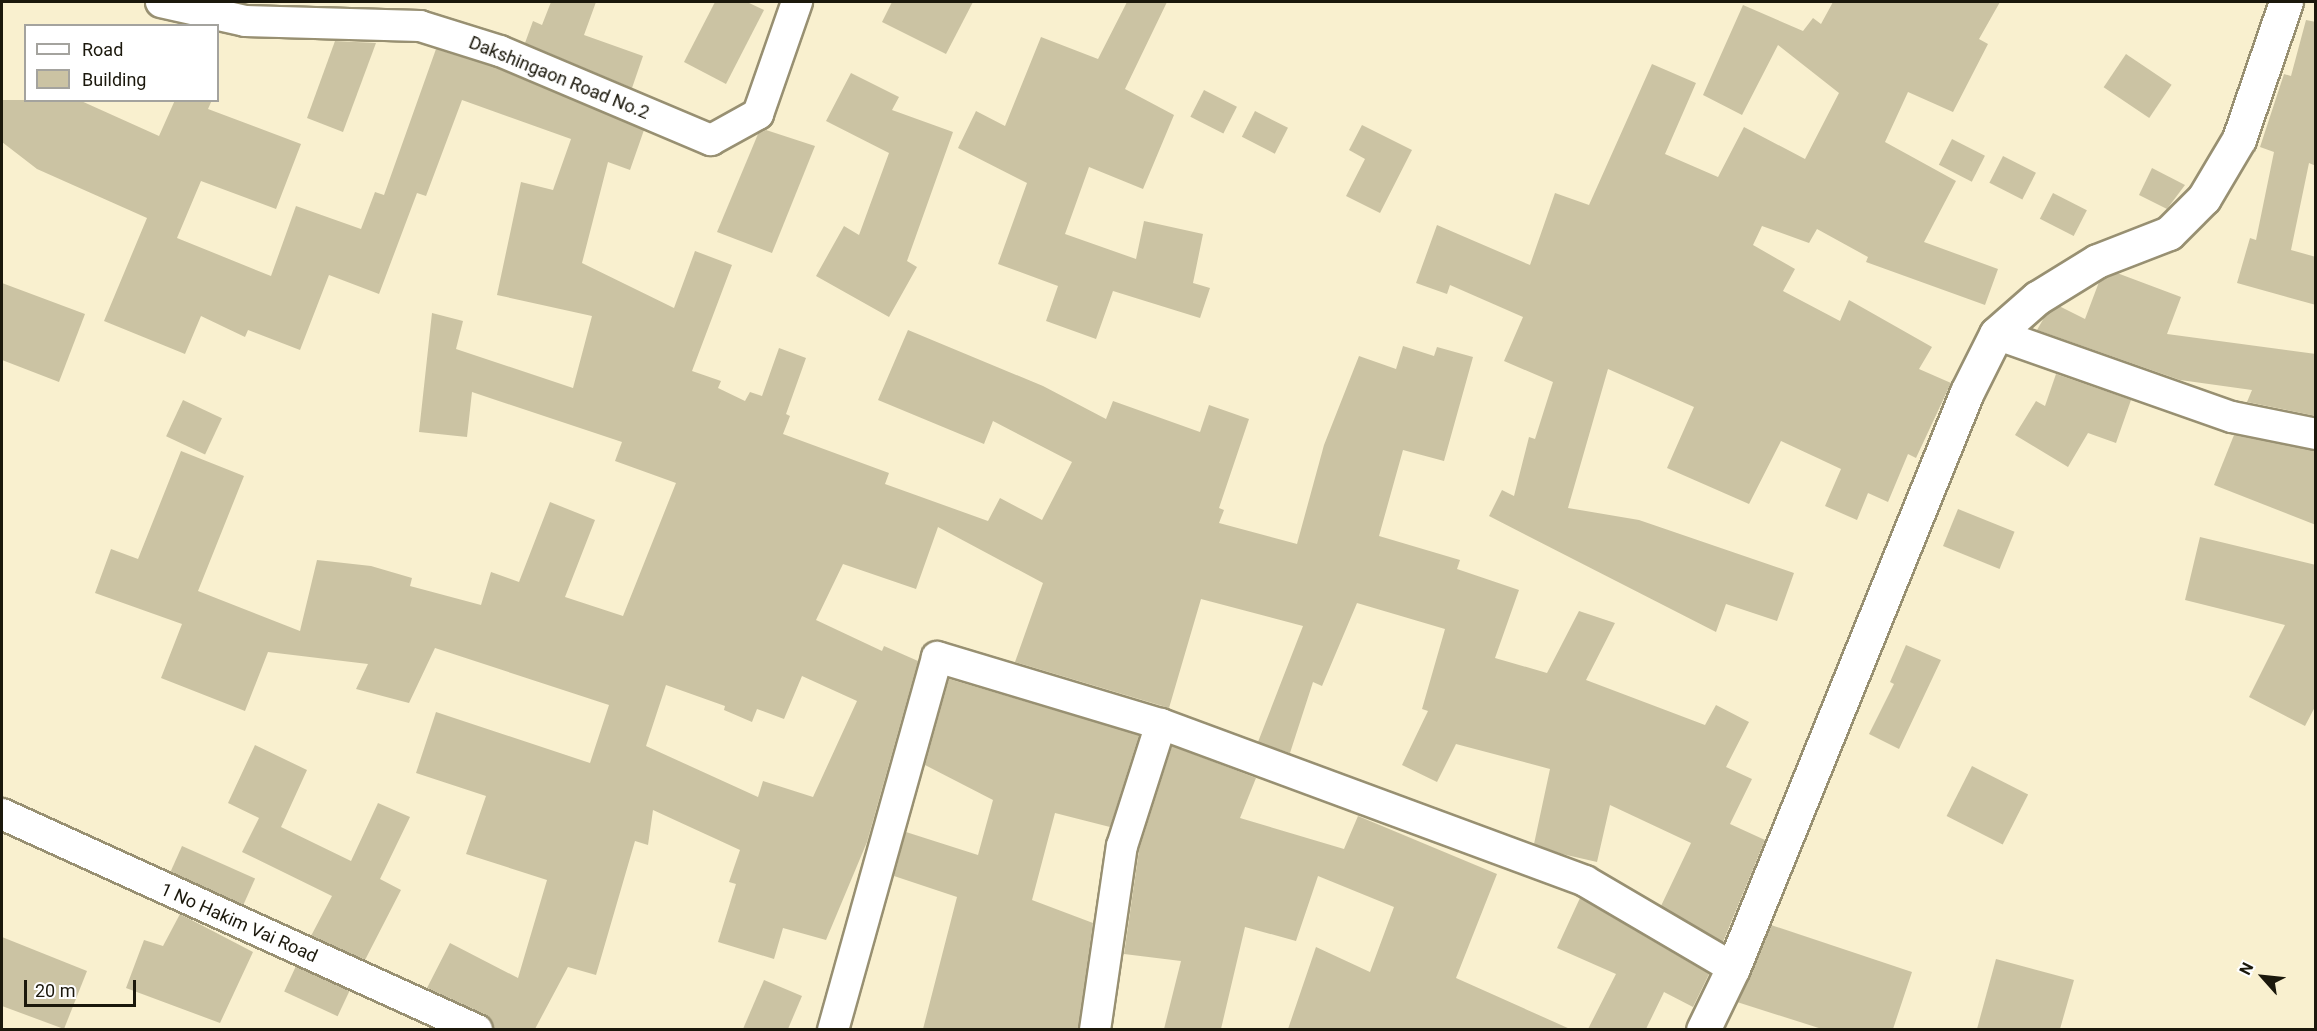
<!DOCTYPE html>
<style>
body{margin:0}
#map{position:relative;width:2317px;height:1031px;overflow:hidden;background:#f9f0cf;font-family:Roboto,sans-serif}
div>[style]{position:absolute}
.building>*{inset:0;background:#cbc3a3;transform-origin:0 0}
.roads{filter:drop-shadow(2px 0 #989072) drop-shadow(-2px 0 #989072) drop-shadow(0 2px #989072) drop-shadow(0 -2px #989072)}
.minor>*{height:30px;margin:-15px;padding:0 15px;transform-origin:15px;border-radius:15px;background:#fff}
.tertiary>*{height:33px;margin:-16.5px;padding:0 16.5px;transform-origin:16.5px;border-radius:16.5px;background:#fff}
span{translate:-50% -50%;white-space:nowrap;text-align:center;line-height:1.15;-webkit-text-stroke:4.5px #fff;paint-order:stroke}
.street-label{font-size:18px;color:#1b180c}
.frame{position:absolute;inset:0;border:3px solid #1b180c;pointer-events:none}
.legend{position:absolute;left:24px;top:24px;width:195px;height:78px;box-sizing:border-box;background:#fff;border:2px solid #a4a39e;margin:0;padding:8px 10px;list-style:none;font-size:18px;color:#1b180c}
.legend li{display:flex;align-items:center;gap:12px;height:30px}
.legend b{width:30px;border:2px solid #a4a39e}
.north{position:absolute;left:2233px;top:947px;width:60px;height:60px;-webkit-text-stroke:4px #fff;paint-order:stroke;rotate:297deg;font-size:16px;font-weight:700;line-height:24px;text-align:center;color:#1b180c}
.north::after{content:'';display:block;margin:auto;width:21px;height:27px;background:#1b180c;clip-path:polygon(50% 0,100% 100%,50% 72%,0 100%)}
.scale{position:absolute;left:24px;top:980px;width:112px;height:27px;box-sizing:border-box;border:3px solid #1b180c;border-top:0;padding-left:8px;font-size:18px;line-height:21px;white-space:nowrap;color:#1b180c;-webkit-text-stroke:4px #fff;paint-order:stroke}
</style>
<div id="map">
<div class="building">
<div style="clip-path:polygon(551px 2px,596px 2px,584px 35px,643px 56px,632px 88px,525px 43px,533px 21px,542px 25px)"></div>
<div style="clip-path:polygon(715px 2px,747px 2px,764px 10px,726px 84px,684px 62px)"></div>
<div style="clip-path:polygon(892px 2px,973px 2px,946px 54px,882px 22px)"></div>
<div style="clip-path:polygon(1127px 2px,1167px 2px,1125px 89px,1174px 115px,1143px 189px,1089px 167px,1065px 234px,1136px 259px,1144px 221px,1203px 234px,1193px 283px,1210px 288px,1200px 318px,1113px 291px,1096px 339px,1046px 321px,1058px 286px,998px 264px,1027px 183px,958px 148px,976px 111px,1005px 126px,1041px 37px,1098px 59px)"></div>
<div style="clip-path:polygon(1833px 2px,2000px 2px,1979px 39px,1988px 44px,1953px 112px,1908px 92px,1885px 142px,1956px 181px,1924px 242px,1998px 269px,1985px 305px,1866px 262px,1868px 257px,1817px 229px,1809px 243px,1762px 226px,1753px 245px,1795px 269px,1783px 291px,1840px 321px,1849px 300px,1932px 347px,1919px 369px,1951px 383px,1916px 458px,1908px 454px,1888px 502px,1868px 493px,1857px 520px,1825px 506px,1841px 469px,1781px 441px,1749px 504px,1667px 468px,1694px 407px,1608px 369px,1568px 508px,1639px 520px,1794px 573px,1777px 621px,1726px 604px,1716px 632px,1489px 516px,1502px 490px,1514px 496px,1529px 437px,1535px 439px,1553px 382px,1504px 361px,1523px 317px,1450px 285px,1447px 294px,1416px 283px,1437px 225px,1530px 265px,1555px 193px,1589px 205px,1652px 64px,1696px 83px,1665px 154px,1718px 177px,1744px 127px,1805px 159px,1839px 93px,1778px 45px,1742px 115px,1703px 95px,1743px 5px,1803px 31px,1813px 18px,1821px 24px)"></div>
<div style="clip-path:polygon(2306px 20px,2316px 22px,2316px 166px,2309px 163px,2291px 250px,2316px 257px,2316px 305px,2237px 283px,2250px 238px,2256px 240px,2274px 152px,2260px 147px,2284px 74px,2291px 76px)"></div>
<div style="clip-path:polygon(335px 41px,376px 43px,343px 132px,307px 118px)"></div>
<div style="clip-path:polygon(evenodd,436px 49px,494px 67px,644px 130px,630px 170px,608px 162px,582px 263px,674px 308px,695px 251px,732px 265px,692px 371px,721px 381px,718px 388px,745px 401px,750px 392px,762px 396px,779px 348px,806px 358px,786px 414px,790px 416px,783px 434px,889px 473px,885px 484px,988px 521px,1000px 498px,1042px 520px,1072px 462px,993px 421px,984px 444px,878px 400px,908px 330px,1043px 386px,1106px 419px,1113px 401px,1200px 432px,1209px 405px,1249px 419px,1219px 508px,1224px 510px,1219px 523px,1297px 544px,1324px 445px,1359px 356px,1396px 369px,1403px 346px,1434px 356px,1437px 347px,1473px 357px,1444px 461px,1403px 450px,1379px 536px,1460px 560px,1457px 569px,1519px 590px,1495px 658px,1547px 673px,1579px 611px,1615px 623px,1586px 680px,1705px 725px,1716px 705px,1749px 722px,1726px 767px,1752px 779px,1730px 824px,1765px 840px,1723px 942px,1661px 906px,1691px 843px,1610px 805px,1597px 862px,1562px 854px,1534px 844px,1550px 769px,1456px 744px,1437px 782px,1402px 765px,1428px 711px,1422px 709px,1445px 629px,1357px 603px,1322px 686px,1313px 682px,1290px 753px,1258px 742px,1303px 626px,1201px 599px,1169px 708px,1015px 662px,1043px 583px,938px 527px,916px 589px,843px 564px,816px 620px,882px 651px,884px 646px,918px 661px,867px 842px,826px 940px,783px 928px,774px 959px,718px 942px,736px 884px,729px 882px,740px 850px,653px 810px,648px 845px,635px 841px,596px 975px,568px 967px,535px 1029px,494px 1029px,484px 1014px,427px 988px,450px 943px,518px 978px,547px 880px,466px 854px,486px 796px,416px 773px,436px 712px,590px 763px,609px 705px,435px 648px,409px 703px,356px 689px,368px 664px,268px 652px,245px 711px,161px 678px,182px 624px,95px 593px,111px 549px,138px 559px,181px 451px,244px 476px,198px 591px,300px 631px,317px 560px,371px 566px,412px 578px,410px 586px,481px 605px,491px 572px,519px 582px,550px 502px,595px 520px,565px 597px,623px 616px,676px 483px,615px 461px,622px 442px,472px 392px,467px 437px,419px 432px,432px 313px,463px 321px,456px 349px,573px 388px,592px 316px,497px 295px,521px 182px,553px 190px,571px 139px,462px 100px,426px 196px,417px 193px,379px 294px,329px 275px,300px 350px,248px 330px,245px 337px,201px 316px,185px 354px,104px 321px,147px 218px,37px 169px,2px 142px,2px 100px,79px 100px,159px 136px,175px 100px,212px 100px,208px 109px,301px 144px,276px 209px,201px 181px,177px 238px,271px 276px,296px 206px,361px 229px,375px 192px,384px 195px,436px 49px,802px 676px,857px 701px,813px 797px,763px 781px,758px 797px,646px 746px,666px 685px,725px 706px,724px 710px,752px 722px,757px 709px,784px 719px,802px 676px)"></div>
<div style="left:2126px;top:54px;width:55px;height:40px;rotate:34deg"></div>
<div style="clip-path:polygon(851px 73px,899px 97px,892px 110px,953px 132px,907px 261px,917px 267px,889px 317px,816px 276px,844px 226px,859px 235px,889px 153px,826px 121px)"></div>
<div style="left:1204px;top:90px;width:37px;height:30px;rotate:27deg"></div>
<div style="left:1255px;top:111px;width:37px;height:29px;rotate:27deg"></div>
<div style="clip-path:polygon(1362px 125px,1412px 150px,1380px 213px,1346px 196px,1365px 159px,1349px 150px)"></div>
<div style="clip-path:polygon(766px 130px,815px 146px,772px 253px,717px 232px,758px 134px)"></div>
<div style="left:1952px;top:139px;width:37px;height:29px;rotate:27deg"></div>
<div style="left:2003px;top:156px;width:37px;height:30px;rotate:27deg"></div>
<div style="clip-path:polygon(2152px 168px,2185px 185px,2167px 209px,2139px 195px)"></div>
<div style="left:2053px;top:193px;width:38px;height:29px;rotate:27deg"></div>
<div style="clip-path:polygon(2117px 273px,2181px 297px,2167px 334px,2316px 354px,2316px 416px,2247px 402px,2252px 390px,2180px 380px,2037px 330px,2045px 316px,2059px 306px,2085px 319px,2099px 282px)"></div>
<div style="clip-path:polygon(2px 283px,85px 314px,59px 382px,2px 360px)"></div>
<div style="clip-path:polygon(2056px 374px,2131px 400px,2116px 443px,2088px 433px,2068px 467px,2015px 435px,2036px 401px,2045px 406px)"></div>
<div style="left:183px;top:400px;width:43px;height:40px;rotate:25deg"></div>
<div style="clip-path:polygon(2234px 435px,2316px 451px,2316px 525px,2214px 485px)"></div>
<div style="left:1958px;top:509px;width:61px;height:40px;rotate:22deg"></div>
<div style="clip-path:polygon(2200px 537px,2316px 565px,2316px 705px,2305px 726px,2249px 697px,2285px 625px,2185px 600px)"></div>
<div style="clip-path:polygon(1906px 645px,1941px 660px,1899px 749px,1869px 734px,1894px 684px,1890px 682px)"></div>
<div style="clip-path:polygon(949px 679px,1139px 735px,1110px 827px,1055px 813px,1032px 900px,1093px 923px,1078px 1029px,923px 1029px,957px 897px,894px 876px,906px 832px,978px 855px,993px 800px,925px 765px)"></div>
<div style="clip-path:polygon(255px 745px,307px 770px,281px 827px,351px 861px,378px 803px,410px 817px,380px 879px,401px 890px,365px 960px,311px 936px,332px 896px,242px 852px,259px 818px,228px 803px)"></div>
<div style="clip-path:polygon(1172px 746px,1256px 778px,1240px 818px,1344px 849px,1358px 816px,1497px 874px,1456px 978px,1570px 1029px,1288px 1029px,1316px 947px,1370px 972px,1394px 907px,1318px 876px,1296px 941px,1245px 927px,1221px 1029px,1164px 1029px,1181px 961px,1124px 954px,1139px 850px)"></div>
<div style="left:1972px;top:766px;width:63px;height:56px;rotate:27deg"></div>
<div style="left:182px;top:846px;width:80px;height:29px;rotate:24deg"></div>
<div style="clip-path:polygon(1580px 898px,1709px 974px,1693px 1007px,1664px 992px,1646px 1029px,1588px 1029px,1616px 974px,1557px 948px)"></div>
<div style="clip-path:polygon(180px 914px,253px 952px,220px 1023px,126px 988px,144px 940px,163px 946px)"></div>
<div style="clip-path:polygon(1771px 925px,1912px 972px,1893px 1029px,1822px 1029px,1737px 1002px)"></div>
<div style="clip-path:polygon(2px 937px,87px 971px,64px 1029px,2px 1006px)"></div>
<div style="clip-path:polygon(1996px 959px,2074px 980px,2060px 1029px,1977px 1029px)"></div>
<div style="left:296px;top:966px;width:59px;height:28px;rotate:25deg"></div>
<div style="clip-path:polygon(764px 980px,802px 996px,788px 1029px,743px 1029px)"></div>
</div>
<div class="roads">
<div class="minor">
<div style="left:161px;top:2px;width:86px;rotate:12.7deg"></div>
<div style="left:245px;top:21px;width:175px;rotate:1.6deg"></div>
<div style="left:420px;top:26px;width:84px;rotate:17.4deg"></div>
<div style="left:500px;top:51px;width:229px;rotate:22.9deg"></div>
<div style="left:711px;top:140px;width:54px;rotate:-29deg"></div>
<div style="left:758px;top:114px;width:119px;rotate:-70.8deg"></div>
<div style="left:1996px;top:334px;width:250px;rotate:19.4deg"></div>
<div style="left:2232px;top:417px;width:86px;rotate:11.4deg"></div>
<div style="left:2px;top:814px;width:522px;rotate:24.45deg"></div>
<div style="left:833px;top:1030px;width:387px;rotate:-74.4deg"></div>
<div style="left:937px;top:657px;width:234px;rotate:16.7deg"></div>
<div style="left:1161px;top:724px;width:452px;rotate:20.3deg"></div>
<div style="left:1585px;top:881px;width:172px;rotate:30.4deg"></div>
<div style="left:1095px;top:1030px;width:186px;rotate:-81.7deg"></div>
<div style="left:1122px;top:846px;width:128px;rotate:-72.3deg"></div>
</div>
<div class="tertiary">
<div style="left:1703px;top:1030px;width:69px;rotate:-64.2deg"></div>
<div style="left:1733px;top:968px;width:622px;rotate:-67.89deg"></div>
<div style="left:1967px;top:392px;width:65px;rotate:-63.4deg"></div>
<div style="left:1996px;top:334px;width:55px;rotate:-41.3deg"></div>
<div style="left:2037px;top:298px;width:70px;rotate:-31.7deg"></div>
<div style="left:2097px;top:261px;width:77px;rotate:-21.3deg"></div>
<div style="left:2169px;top:233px;width:49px;rotate:-45deg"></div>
<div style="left:2204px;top:198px;width:69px;rotate:-59.3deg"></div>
<div style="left:2239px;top:139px;width:145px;rotate:-71.1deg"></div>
</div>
</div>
<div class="street-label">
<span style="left:559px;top:78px;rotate:22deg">Dakshingaon Road No.2</span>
<span style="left:239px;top:923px;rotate:24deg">1 No Hakim Vai Road</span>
</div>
<div class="frame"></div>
<ul class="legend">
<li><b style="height:8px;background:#fff"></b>Road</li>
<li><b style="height:16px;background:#cbc3a3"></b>Building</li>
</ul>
<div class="north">N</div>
<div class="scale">20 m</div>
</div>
